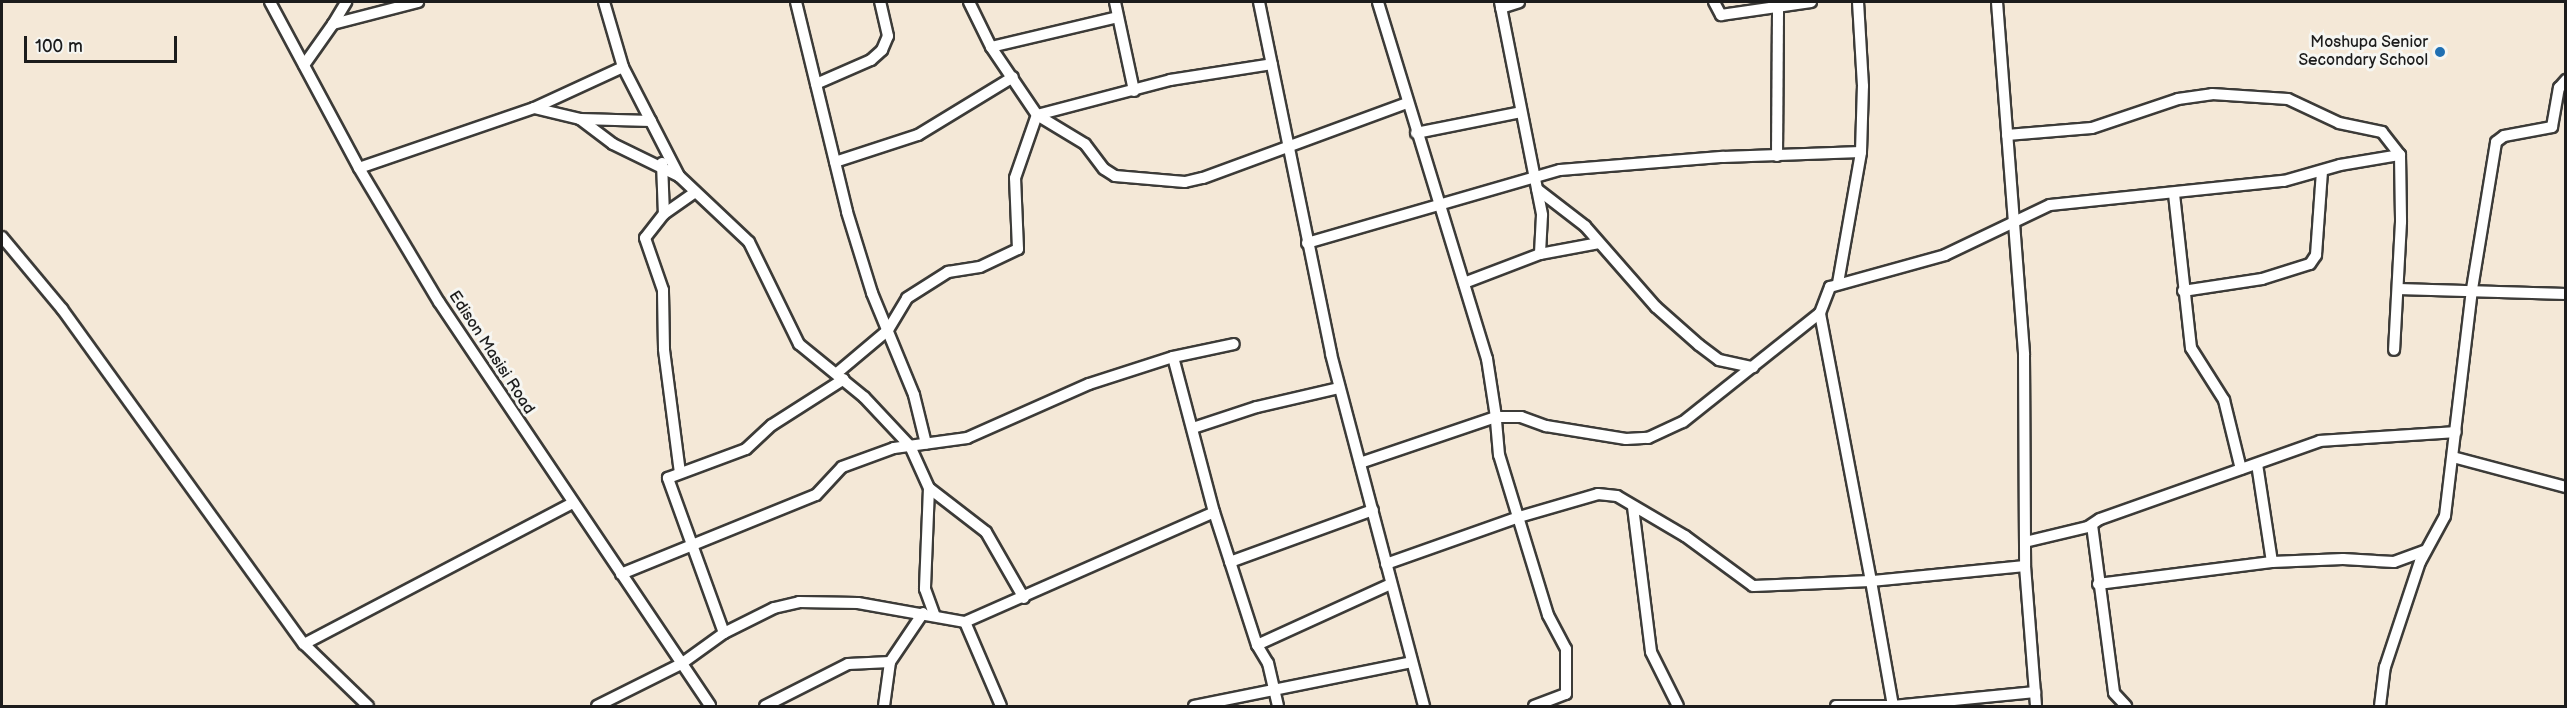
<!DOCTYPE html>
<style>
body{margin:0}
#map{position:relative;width:2567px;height:708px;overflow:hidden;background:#f4e8d7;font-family:"Balsamiq Sans",sans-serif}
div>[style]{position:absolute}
.roads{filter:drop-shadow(2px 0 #3c3b38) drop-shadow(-2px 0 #3c3b38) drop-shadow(0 2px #3c3b38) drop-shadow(0 -2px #3c3b38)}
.street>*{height:10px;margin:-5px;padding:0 5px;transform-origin:5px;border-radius:5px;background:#fff}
.dots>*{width:16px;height:16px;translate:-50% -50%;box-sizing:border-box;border:3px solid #f6f6f2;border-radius:50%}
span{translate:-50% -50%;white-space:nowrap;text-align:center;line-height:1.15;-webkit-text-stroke:6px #f6f6f2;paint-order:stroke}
.poi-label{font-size:16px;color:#1c1c1c}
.right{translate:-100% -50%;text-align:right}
.street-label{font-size:16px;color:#1c1c1c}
.frame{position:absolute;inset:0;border:3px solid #1c1c1c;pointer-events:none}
.scale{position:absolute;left:24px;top:36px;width:153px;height:27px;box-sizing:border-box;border:3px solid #1c1c1c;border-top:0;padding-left:8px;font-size:18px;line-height:21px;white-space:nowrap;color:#1c1c1c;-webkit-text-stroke:4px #f6f6f2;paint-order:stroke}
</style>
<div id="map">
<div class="roads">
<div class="street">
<div style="left:270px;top:2px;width:188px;rotate:61.8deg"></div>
<div style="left:359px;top:168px;width:156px;rotate:59.2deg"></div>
<div style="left:439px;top:302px;width:486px;rotate:56.1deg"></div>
<div style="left:604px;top:2px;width:68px;rotate:73.7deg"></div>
<div style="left:623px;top:67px;width:123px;rotate:62.8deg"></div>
<div style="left:679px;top:176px;width:96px;rotate:43.3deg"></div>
<div style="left:749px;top:242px;width:114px;rotate:63.9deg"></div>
<div style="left:799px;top:344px;width:84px;rotate:39.2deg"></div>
<div style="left:864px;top:397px;width:67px;rotate:46.8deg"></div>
<div style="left:910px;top:446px;width:46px;rotate:65.7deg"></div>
<div style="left:929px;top:488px;width:101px;rotate:92.3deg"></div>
<div style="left:925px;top:589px;width:27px;rotate:70deg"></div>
<div style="left:796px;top:2px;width:216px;rotate:76.3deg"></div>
<div style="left:847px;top:212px;width:85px;rotate:72.8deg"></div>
<div style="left:872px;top:293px;width:110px;rotate:67.6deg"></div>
<div style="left:914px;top:395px;width:50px;rotate:76.2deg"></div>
<div style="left:969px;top:2px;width:50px;rotate:63.9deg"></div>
<div style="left:991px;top:47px;width:82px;rotate:55.9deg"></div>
<div style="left:1037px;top:115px;width:56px;rotate:31.1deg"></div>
<div style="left:1085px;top:144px;width:31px;rotate:53deg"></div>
<div style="left:1104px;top:169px;width:13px;rotate:32deg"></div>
<div style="left:1115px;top:176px;width:70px;rotate:4.9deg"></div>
<div style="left:1185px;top:182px;width:18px;rotate:-13deg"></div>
<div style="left:1203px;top:178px;width:217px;rotate:-20.2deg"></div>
<div style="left:1115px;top:2px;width:91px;rotate:77.9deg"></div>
<div style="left:1259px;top:2px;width:359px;rotate:78.4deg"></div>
<div style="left:1331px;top:354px;width:364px;rotate:75.2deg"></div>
<div style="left:1500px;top:2px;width:217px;rotate:78.8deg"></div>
<div style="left:1542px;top:215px;width:39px;rotate:93deg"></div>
<div style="left:1714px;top:2px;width:15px;rotate:62deg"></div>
<div style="left:1721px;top:15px;width:91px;rotate:-8.2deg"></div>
<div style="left:1997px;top:2px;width:354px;rotate:85.6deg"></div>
<div style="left:2024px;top:355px;width:211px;rotate:89.7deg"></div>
<div style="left:2025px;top:566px;width:140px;rotate:85.5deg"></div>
<div style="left:1501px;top:8px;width:19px;rotate:-18deg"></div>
<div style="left:333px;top:24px;width:26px;rotate:-59deg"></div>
<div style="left:991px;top:47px;width:130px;rotate:-13.3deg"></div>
<div style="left:304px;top:65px;width:50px;rotate:-54.7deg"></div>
<div style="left:333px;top:24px;width:88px;rotate:-14.5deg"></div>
<div style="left:816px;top:84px;width:60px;rotate:-23.6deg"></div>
<div style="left:871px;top:60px;width:15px;rotate:-42deg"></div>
<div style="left:882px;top:50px;width:15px;rotate:-67deg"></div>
<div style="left:888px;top:36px;width:35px;rotate:-103deg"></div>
<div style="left:534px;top:108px;width:47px;rotate:13.4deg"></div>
<div style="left:580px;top:119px;width:71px;rotate:1.6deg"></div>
<div style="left:580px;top:119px;width:41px;rotate:37.1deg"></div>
<div style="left:613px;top:144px;width:73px;rotate:25.9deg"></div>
<div style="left:1416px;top:133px;width:107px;rotate:-11.3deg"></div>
<div style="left:2007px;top:135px;width:85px;rotate:-4.7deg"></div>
<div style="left:2092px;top:128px;width:91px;rotate:-18.6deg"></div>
<div style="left:2178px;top:99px;width:34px;rotate:-8deg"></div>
<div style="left:2212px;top:94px;width:76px;rotate:3.8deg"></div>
<div style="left:2288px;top:99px;width:56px;rotate:25.2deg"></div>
<div style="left:2339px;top:123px;width:44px;rotate:11.8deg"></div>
<div style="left:2382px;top:132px;width:29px;rotate:52deg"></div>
<div style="left:2400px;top:155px;width:67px;rotate:89.1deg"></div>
<div style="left:2401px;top:222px;width:128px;rotate:93.1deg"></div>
<div style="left:1777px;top:156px;width:150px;rotate:-89.6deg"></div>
<div style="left:835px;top:162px;width:87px;rotate:-18deg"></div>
<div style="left:918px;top:135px;width:111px;rotate:-31.4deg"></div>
<div style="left:662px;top:163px;width:51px;rotate:87.8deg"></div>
<div style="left:359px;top:168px;width:185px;rotate:-18.9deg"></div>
<div style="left:534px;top:108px;width:98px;rotate:-24.7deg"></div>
<div style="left:1537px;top:189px;width:61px;rotate:37.6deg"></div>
<div style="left:1585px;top:226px;width:108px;rotate:48.8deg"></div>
<div style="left:1656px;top:307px;width:57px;rotate:41.5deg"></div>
<div style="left:1699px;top:345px;width:25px;rotate:37deg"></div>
<div style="left:1719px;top:360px;width:35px;rotate:12deg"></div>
<div style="left:2174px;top:194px;width:155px;rotate:83.7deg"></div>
<div style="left:2191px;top:348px;width:62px;rotate:57.6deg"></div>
<div style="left:2224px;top:400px;width:71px;rotate:76.2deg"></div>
<div style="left:2px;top:237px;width:94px;rotate:50.2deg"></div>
<div style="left:62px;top:309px;width:413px;rotate:54.2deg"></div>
<div style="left:304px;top:644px;width:89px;rotate:44.1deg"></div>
<div style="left:1307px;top:243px;width:263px;rotate:-16.1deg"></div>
<div style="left:1560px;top:170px;width:164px;rotate:-4.6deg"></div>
<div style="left:1723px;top:157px;width:138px;rotate:-2.1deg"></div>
<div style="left:1861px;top:152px;width:66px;rotate:-88.3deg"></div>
<div style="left:1863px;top:86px;width:84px;rotate:-93.4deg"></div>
<div style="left:1464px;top:283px;width:81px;rotate:-20.9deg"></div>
<div style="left:1540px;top:254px;width:60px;rotate:-10.6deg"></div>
<div style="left:1838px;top:283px;width:133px;rotate:-80deg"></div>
<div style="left:2398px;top:289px;width:168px;rotate:1.7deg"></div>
<div style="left:2183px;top:291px;width:80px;rotate:-8.6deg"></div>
<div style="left:2262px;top:279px;width:50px;rotate:-17.4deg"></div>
<div style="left:2310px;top:264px;width:11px;rotate:-56deg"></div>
<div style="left:2316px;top:255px;width:84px;rotate:-85.9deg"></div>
<div style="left:1173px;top:357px;width:160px;rotate:75.2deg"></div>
<div style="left:1214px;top:512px;width:140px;rotate:72.1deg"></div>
<div style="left:1257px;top:645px;width:21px;rotate:59deg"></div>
<div style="left:1268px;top:663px;width:44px;rotate:76.9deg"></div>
<div style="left:837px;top:373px;width:67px;rotate:-40.1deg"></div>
<div style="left:888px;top:330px;width:37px;rotate:-59deg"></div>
<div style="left:907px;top:298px;width:49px;rotate:-32.4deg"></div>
<div style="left:948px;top:272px;width:32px;rotate:-9deg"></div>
<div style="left:980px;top:267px;width:42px;rotate:-25.3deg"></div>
<div style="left:1018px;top:249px;width:71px;rotate:-92.4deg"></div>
<div style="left:1015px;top:178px;width:67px;rotate:-70.8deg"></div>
<div style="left:1037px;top:115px;width:138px;rotate:-14.7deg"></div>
<div style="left:1170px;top:80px;width:103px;rotate:-8.9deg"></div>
<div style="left:1193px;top:428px;width:67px;rotate:-18.2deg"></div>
<div style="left:1257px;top:407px;width:84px;rotate:-13deg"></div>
<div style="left:2453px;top:457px;width:117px;rotate:14.9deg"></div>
<div style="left:1360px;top:463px;width:144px;rotate:-18.7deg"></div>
<div style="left:1496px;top:417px;width:59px;rotate:-98.8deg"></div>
<div style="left:1487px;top:359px;width:373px;rotate:-107deg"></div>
<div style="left:2257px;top:464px;width:99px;rotate:81.3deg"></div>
<div style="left:680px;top:473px;width:125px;rotate:-97.4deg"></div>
<div style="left:664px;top:349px;width:59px;rotate:-91deg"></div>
<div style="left:663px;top:290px;width:55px;rotate:-109.1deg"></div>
<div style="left:645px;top:238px;width:31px;rotate:-52deg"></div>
<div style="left:664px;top:214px;width:37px;rotate:-35deg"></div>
<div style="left:929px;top:488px;width:72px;rotate:37.7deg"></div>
<div style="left:986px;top:532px;width:76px;rotate:60.1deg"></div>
<div style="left:1633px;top:507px;width:146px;rotate:82.9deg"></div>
<div style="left:1651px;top:652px;width:60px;rotate:63.4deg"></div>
<div style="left:2092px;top:525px;width:169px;rotate:82.5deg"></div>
<div style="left:2114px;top:693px;width:18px;rotate:47deg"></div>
<div style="left:2025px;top:542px;width:65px;rotate:-13.4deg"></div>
<div style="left:2088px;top:527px;width:14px;rotate:-34deg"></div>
<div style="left:2100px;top:519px;width:233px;rotate:-19.5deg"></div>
<div style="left:2320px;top:441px;width:136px;rotate:-3.8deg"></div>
<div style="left:1230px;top:562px;width:152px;rotate:-20deg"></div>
<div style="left:1386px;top:564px;width:141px;rotate:-19.5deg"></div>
<div style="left:1519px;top:517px;width:82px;rotate:-16.2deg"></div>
<div style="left:1598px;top:494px;width:19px;rotate:6deg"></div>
<div style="left:1617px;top:496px;width:79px;rotate:30.5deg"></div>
<div style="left:1685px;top:536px;width:84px;rotate:36.3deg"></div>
<div style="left:1753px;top:586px;width:118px;rotate:-2.4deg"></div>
<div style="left:1871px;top:581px;width:127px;rotate:80deg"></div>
<div style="left:1893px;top:706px;width:57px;rotate:180deg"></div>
<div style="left:2025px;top:566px;width:155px;rotate:174.4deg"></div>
<div style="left:1871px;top:581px;width:273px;rotate:-100.8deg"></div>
<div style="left:1820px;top:313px;width:28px;rotate:-69deg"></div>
<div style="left:1830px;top:287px;width:119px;rotate:-15.5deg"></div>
<div style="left:1945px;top:255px;width:116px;rotate:-25.5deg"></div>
<div style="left:2050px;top:205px;width:235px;rotate:-5.9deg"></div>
<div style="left:2284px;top:181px;width:58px;rotate:-15.9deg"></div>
<div style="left:2340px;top:165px;width:61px;rotate:-9.5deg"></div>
<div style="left:621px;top:574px;width:210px;rotate:-22.1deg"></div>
<div style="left:816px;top:495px;width:38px;rotate:-47deg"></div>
<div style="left:842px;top:467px;width:55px;rotate:-20.1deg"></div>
<div style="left:894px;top:448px;width:74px;rotate:-7.8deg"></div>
<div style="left:967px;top:438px;width:133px;rotate:-23.9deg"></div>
<div style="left:1089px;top:384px;width:88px;rotate:-17.8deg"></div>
<div style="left:1173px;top:357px;width:62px;rotate:-12deg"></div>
<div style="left:2098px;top:584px;width:175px;rotate:-7.2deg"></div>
<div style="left:2272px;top:562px;width:71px;rotate:-2.4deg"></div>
<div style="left:2343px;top:559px;width:51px;rotate:3.4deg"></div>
<div style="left:2394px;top:562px;width:32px;rotate:-20deg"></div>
<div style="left:965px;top:622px;width:91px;rotate:66.8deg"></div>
<div style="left:724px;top:633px;width:165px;rotate:-109.9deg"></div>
<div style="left:668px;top:478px;width:83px;rotate:-20.4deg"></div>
<div style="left:746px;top:449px;width:35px;rotate:-43deg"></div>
<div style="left:772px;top:425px;width:85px;rotate:-32.6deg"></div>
<div style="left:304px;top:644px;width:303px;rotate:-27.7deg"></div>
<div style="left:1257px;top:645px;width:147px;rotate:-24.5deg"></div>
<div style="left:597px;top:706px;width:94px;rotate:-26.6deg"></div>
<div style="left:681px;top:664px;width:53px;rotate:-35.8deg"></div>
<div style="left:724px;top:633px;width:56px;rotate:-26.6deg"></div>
<div style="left:774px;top:608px;width:26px;rotate:-13deg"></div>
<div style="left:799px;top:602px;width:59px;rotate:1deg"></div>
<div style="left:858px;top:603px;width:109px;rotate:10.1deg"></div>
<div style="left:965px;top:622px;width:272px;rotate:-23.8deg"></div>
<div style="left:765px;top:706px;width:93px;rotate:-26.8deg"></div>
<div style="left:848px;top:664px;width:42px;rotate:-2.7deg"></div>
<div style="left:884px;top:706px;width:44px;rotate:-82.2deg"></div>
<div style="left:890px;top:662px;width:59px;rotate:-56deg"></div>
<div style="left:1194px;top:706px;width:222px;rotate:-11.4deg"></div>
<div style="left:1534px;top:706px;width:34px;rotate:-21deg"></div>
<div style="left:1566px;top:694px;width:45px;rotate:-90deg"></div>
<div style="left:1566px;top:649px;width:38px;rotate:-118deg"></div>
<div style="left:1548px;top:615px;width:167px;rotate:-107deg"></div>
<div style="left:1499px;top:455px;width:38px;rotate:-95deg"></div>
<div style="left:1496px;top:417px;width:25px"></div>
<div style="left:1521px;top:417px;width:27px;rotate:20deg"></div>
<div style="left:1546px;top:426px;width:81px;rotate:9.2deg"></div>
<div style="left:1626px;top:439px;width:22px;rotate:-3deg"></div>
<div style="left:1648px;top:438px;width:38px;rotate:-25deg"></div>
<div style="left:1683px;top:422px;width:175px;rotate:-38.5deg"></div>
<div style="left:1893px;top:706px;width:143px;rotate:-5.6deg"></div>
<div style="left:2380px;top:706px;width:39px;rotate:-83deg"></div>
<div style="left:2385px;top:667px;width:111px;rotate:-71.6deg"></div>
<div style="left:2420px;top:562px;width:52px;rotate:-61.5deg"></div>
<div style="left:2445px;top:516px;width:229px;rotate:-83.2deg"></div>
<div style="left:2472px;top:289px;width:149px;rotate:-80.7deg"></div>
<div style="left:2496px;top:142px;width:10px;rotate:-37deg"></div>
<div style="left:2504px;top:136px;width:49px;rotate:-10.6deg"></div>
<div style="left:2552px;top:127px;width:40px;rotate:-80deg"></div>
<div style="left:2559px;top:88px;width:11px;rotate:-49deg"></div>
</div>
</div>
<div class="dots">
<div style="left:2440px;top:52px;background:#1f6fb2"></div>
</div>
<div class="poi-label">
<span class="right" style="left:2428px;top:52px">Moshupa Senior<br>Secondary School</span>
</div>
<div class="street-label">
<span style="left:491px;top:353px;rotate:57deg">Edison Masisi Road</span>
</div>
<div class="frame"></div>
<div class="scale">100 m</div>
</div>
